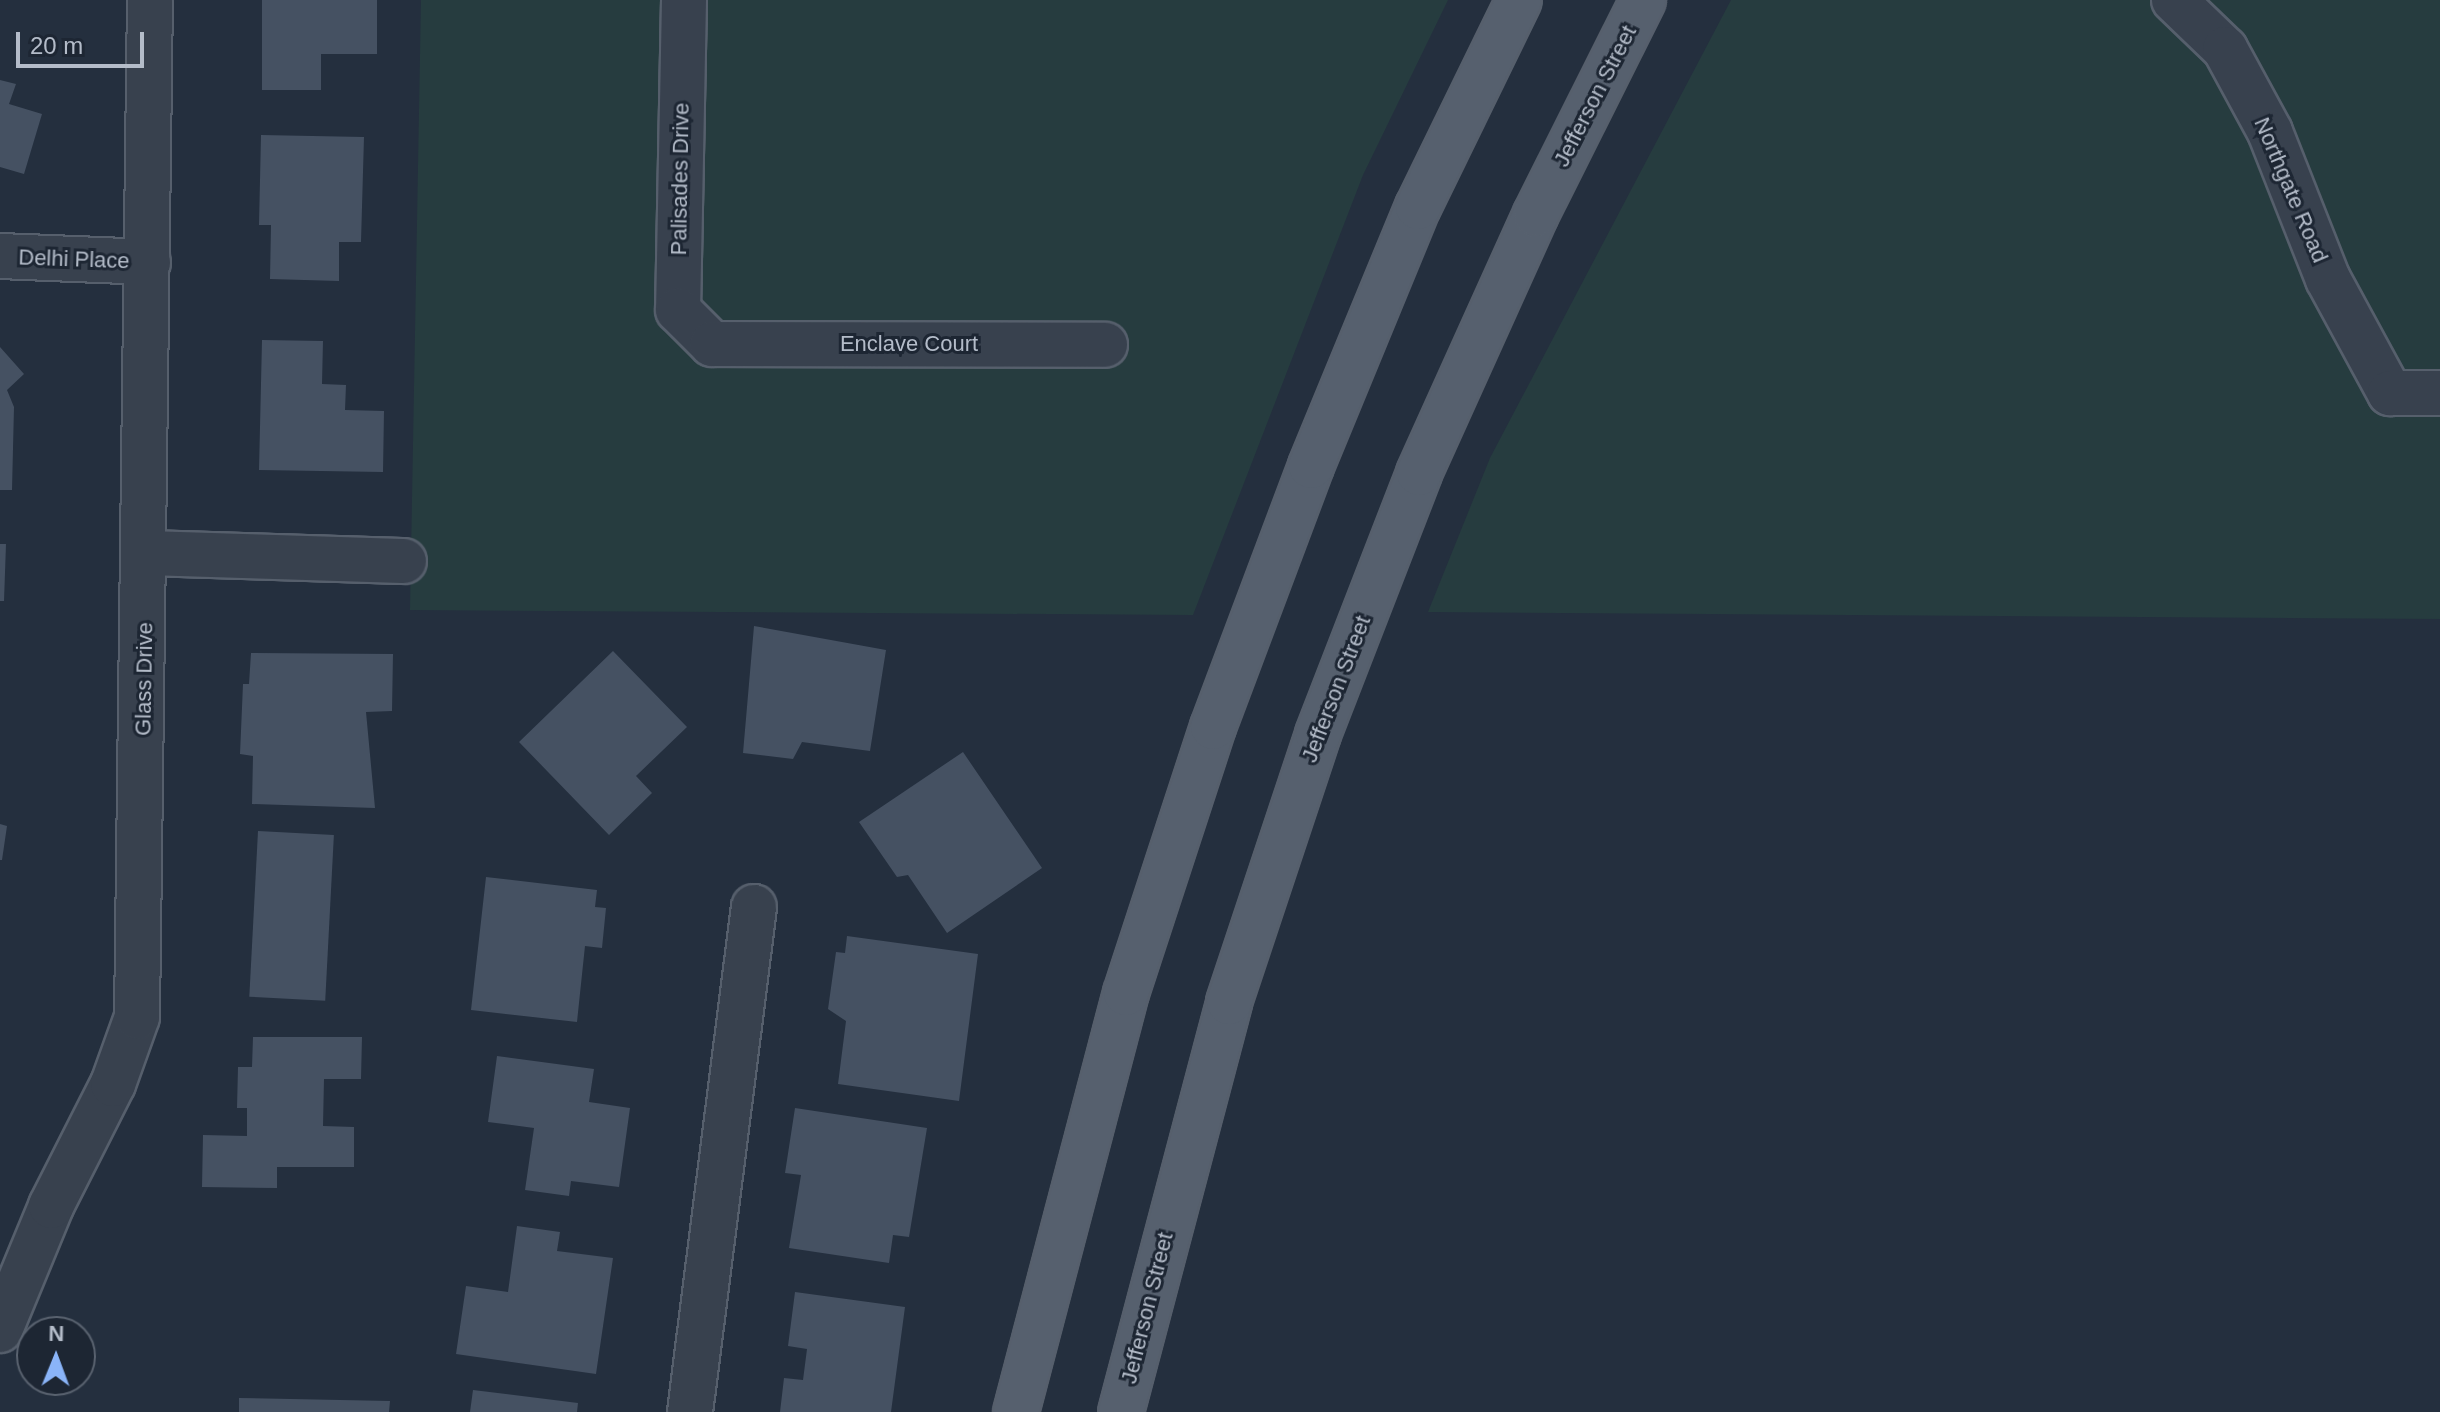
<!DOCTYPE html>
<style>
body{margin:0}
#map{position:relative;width:2440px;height:1412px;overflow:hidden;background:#242f3e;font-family:Arial,sans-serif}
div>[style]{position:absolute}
.green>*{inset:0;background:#263c3f}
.building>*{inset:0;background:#455162;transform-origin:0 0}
.roads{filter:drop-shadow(2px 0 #565f6c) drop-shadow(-2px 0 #565f6c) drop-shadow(0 2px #565f6c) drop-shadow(0 -2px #565f6c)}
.street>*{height:44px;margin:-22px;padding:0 22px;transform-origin:22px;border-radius:22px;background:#38414e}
.primary>*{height:44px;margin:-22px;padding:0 22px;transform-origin:22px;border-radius:22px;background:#56606e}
span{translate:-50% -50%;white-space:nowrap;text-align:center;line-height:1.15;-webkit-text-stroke:6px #1d2633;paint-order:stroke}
.street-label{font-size:22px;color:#b4bcc9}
.north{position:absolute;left:16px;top:1316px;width:80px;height:80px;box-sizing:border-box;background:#1d2633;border:2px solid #59626f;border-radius:50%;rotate:1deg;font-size:22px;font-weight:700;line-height:32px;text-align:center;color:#b4bcc9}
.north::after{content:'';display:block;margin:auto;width:28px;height:36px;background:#8ab4f8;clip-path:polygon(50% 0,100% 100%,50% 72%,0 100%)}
.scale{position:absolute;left:16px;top:32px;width:128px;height:36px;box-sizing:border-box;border:4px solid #b4bcc9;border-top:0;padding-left:10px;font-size:24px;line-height:28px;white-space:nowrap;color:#b4bcc9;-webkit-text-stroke:6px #1d2633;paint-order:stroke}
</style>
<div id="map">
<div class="green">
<div style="clip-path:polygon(421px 0,1448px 0,1363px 175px,1193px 615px,410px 610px)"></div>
<div style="clip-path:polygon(1731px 0,2440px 0,2440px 619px,1428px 612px,1490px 458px)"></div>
</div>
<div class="building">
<div style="clip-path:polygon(262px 0,377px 0,377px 54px,321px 54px,321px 90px,262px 90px)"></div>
<div style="clip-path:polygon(0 80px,16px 84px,9px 104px,42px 114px,24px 174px,0 167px)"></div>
<div style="clip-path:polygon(261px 135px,364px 137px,361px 242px,339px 242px,339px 281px,270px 279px,271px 225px,259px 225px)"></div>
<div style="clip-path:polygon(262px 340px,323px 341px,322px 384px,346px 385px,345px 410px,384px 411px,383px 472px,259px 470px)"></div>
<div style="clip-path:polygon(0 347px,24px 374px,7px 390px,14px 407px,12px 490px,0 490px)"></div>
<div style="clip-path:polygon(0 544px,6px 544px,4px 601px,0 601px)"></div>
<div style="clip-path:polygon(754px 626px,886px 650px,870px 751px,802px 742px,793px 759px,743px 753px)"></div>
<div style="clip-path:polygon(613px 651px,687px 727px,636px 776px,652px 793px,609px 835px,519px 742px)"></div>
<div style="clip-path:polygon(251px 653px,393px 654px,392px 711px,366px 712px,375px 808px,252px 804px,253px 756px,240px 754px,243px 684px,249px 684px)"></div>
<div style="clip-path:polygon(963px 752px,1042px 868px,947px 933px,908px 875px,897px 877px,859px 822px)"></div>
<div style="clip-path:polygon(0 824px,7px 826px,2px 860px,0 860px)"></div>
<div style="left:258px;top:831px;width:76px;height:166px;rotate:3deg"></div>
<div style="clip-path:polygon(486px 877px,597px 890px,595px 907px,606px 908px,602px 948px,585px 946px,577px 1022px,471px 1010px)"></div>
<div style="clip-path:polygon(847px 936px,978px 954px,959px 1101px,838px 1084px,846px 1021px,828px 1009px,836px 952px,845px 953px)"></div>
<div style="clip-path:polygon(253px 1037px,362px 1037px,361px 1079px,324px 1079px,323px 1126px,354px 1127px,354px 1167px,277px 1167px,277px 1188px,202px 1187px,203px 1135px,247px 1136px,247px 1108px,237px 1108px,238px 1067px,252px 1067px)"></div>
<div style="clip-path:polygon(497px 1056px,594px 1069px,589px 1102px,630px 1108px,619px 1187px,571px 1181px,569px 1196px,525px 1190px,534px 1128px,488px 1122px)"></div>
<div style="clip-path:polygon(795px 1108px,927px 1128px,909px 1237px,893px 1235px,889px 1263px,789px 1248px,801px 1175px,785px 1173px)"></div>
<div style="clip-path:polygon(517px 1226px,560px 1232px,557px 1251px,613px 1258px,596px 1374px,456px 1354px,466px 1286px,508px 1292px)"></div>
<div style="clip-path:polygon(795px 1292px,905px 1307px,891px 1412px,780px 1412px,784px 1378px,803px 1380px,807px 1349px,788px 1346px)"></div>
<div style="clip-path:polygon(473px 1390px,578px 1403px,577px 1412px,470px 1412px)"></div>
<div style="clip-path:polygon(239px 1398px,390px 1401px,389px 1412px,239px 1412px)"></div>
</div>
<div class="roads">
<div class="street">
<div style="left:684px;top:0;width:310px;rotate:91.1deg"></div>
<div style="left:678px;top:310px;width:48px;rotate:45deg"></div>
<div style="left:712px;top:344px;width:393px;rotate:0.1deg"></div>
<div style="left:2174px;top:0;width:71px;rotate:43.9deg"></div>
<div style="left:2225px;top:49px;width:94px;rotate:61.5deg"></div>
<div style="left:2270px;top:132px;width:158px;rotate:68.5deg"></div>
<div style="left:2328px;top:279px;width:130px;rotate:61.5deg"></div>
<div style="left:2390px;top:393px;width:50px"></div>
<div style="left:0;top:256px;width:148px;rotate:2.3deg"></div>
<div style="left:146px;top:553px;width:258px;rotate:1.8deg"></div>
<div style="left:0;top:1330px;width:134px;rotate:-67.6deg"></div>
<div style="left:51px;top:1206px;width:137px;rotate:-63.1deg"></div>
<div style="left:113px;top:1084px;width:71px;rotate:-70.3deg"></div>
<div style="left:137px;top:1017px;width:1017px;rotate:-89.27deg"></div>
<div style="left:690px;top:1412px;width:509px;rotate:-82.78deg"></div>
</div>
<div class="primary">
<div style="left:1016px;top:1412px;width:433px;rotate:-75.3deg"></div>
<div style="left:1126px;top:993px;width:280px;rotate:-71.9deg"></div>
<div style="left:1213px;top:727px;width:279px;rotate:-69.4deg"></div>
<div style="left:1311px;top:466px;width:280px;rotate:-67.6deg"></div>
<div style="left:1418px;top:207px;width:230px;rotate:-64deg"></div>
<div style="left:1121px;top:1412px;width:424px;rotate:-75.2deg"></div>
<div style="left:1229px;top:1002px;width:282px;rotate:-71.6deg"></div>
<div style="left:1318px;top:734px;width:280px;rotate:-68.8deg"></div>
<div style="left:1419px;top:473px;width:284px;rotate:-65.7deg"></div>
<div style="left:1536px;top:214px;width:239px;rotate:-63.4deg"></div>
</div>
</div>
<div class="street-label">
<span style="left:1595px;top:96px;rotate:-63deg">Jefferson Street</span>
<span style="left:680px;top:179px;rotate:-89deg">Palisades Drive</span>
<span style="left:2291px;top:190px;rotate:67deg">Northgate Road</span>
<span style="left:74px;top:259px;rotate:2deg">Delhi Place</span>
<span style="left:909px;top:344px">Enclave Court</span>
<span style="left:144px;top:679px;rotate:-89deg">Glass Drive</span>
<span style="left:1336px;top:689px;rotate:-69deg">Jefferson Street</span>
<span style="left:1147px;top:1308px;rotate:-76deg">Jefferson Street</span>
</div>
<div class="north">N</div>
<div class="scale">20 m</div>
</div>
